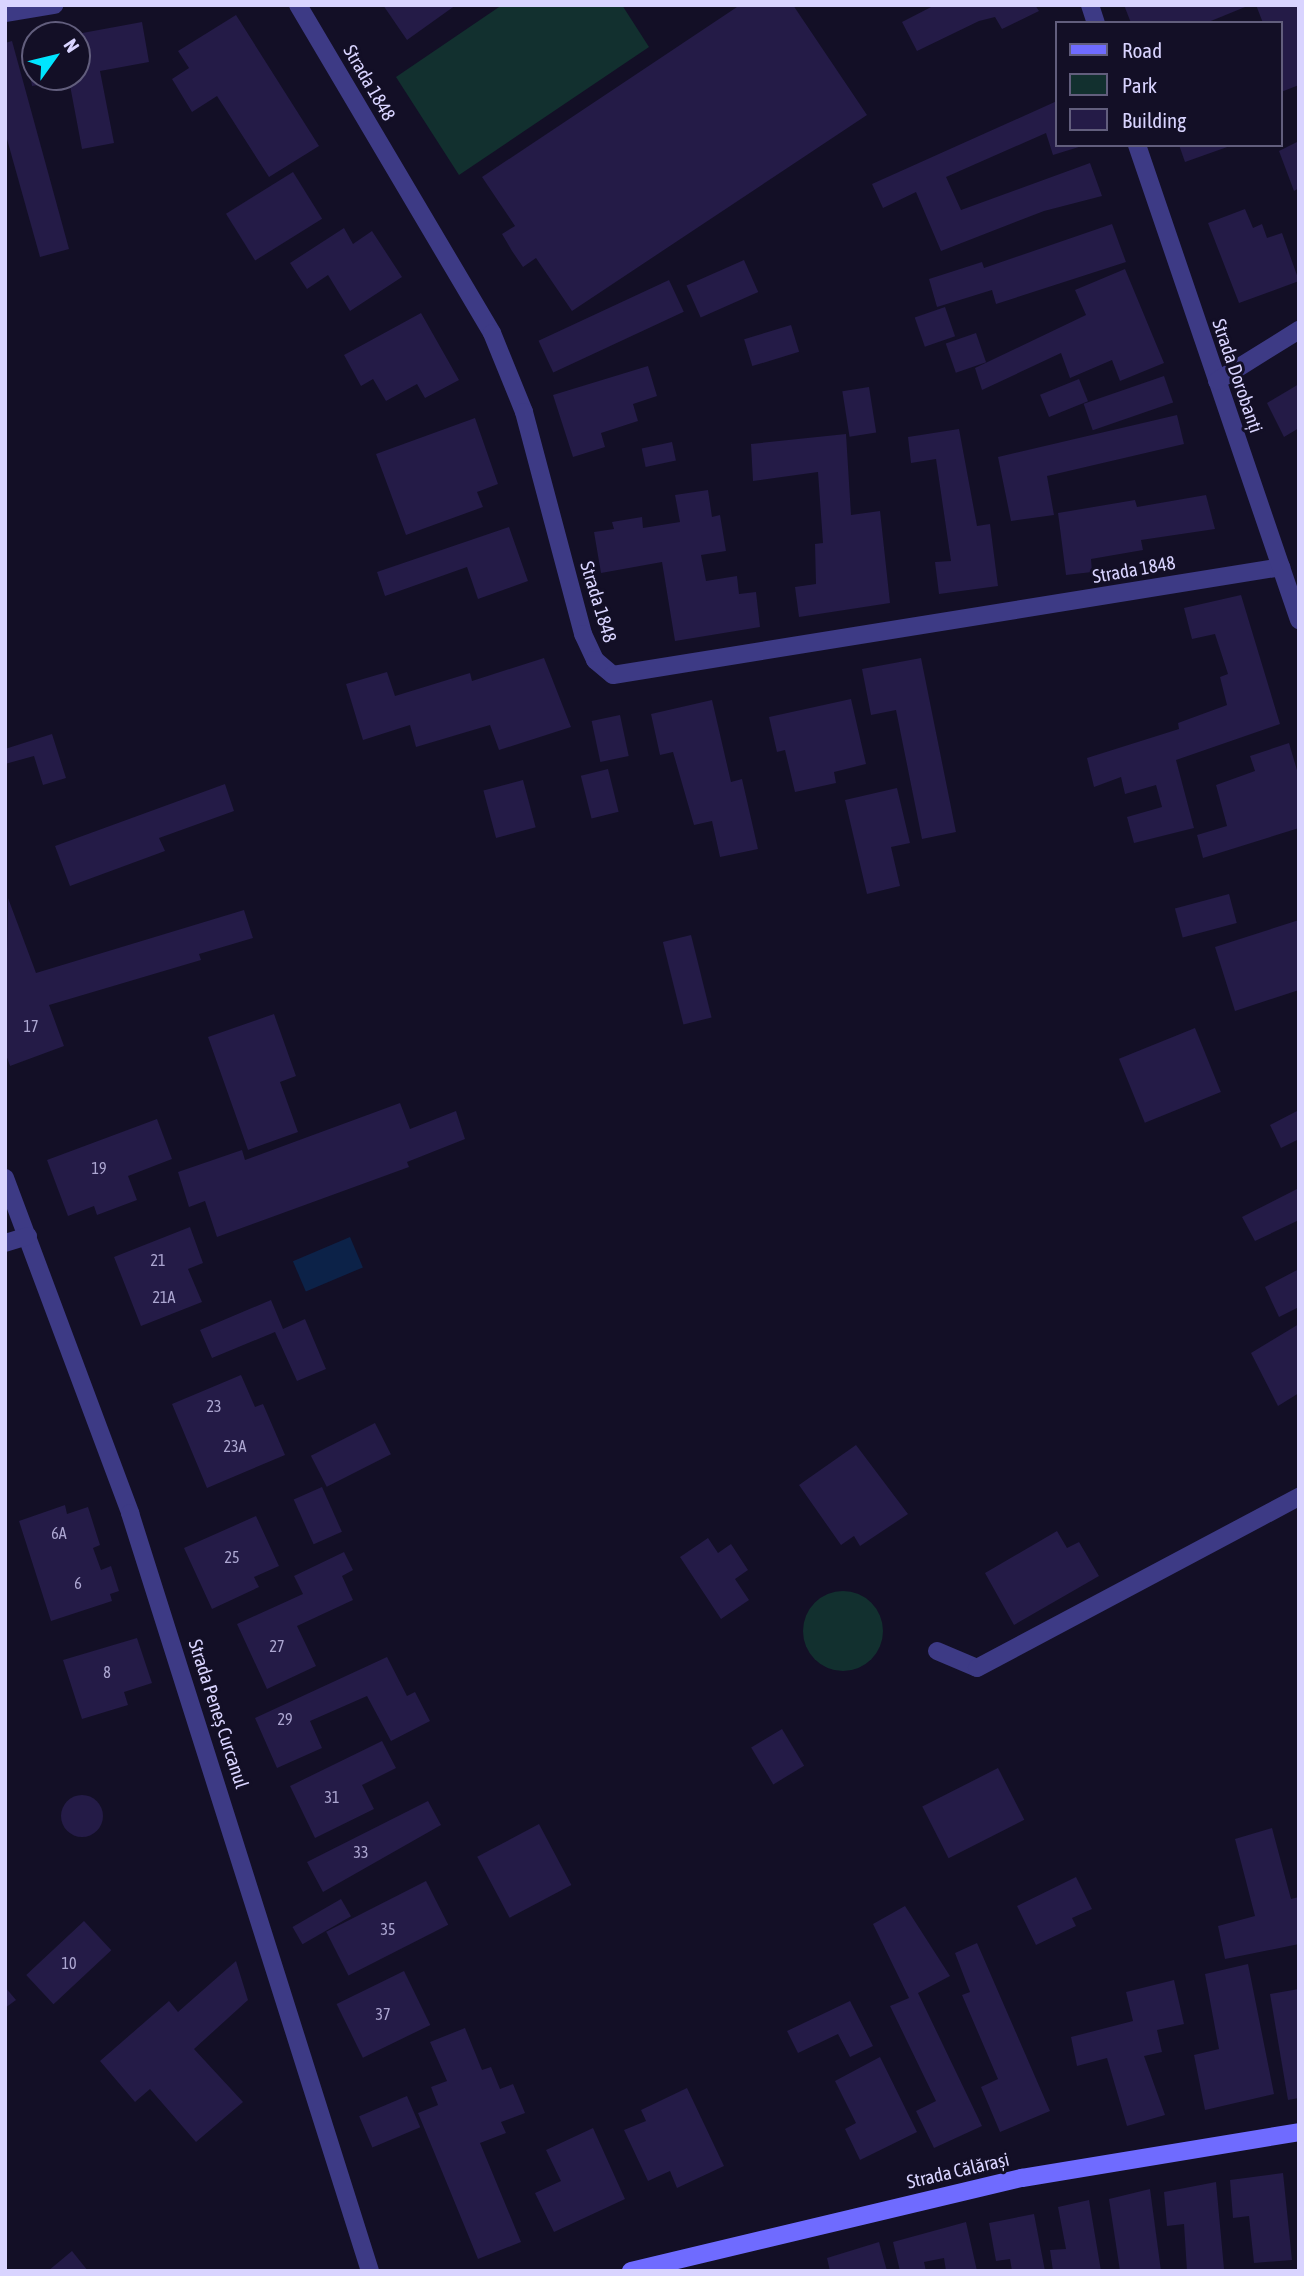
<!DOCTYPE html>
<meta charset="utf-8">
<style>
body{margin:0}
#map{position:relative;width:1304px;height:2276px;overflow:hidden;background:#130f26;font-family:"Asap Condensed",sans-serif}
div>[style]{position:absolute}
.green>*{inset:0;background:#12302f}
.round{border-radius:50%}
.water>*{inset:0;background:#0c2248;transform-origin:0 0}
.building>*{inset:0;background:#241b47;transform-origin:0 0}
.service>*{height:18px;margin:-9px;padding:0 9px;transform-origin:9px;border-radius:9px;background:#3d3a85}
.minor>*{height:18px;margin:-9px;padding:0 9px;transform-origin:9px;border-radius:9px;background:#3d3a85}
.secondary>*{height:18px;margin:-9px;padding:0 9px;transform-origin:9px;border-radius:9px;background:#6f6bff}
span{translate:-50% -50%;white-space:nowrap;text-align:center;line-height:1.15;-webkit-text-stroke:6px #130f26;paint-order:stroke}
.number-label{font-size:16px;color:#aca6d1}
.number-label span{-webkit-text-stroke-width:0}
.street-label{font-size:19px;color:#d9d4ff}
.frame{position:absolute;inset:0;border:7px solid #d9d4ff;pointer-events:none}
.legend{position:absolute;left:1055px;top:21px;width:228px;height:126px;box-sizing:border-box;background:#130f26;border:2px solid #625e7d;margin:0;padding:9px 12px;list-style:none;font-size:21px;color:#d9d4ff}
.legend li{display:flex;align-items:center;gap:14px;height:35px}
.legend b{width:35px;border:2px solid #625e7d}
.north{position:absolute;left:21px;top:21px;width:70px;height:70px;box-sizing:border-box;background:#130f26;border:2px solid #625e7d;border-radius:50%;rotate:56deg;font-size:19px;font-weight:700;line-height:28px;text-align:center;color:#d9d4ff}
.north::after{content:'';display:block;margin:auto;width:24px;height:32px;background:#00e5ff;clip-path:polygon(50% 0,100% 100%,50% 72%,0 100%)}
</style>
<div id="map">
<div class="green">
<div style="clip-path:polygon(502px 5px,622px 5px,649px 47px,459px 175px,396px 77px)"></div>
<div class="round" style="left:803px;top:1591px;width:80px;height:80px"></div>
</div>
<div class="water">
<div style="left:350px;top:1237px;width:33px;height:62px;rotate:67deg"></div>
</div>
<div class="building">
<div style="clip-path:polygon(383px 5px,456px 5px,407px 40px)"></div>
<div style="clip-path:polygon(740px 5px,793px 5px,867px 115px,572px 311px,536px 258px,523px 267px,512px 251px,502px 234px,515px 226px,482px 177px)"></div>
<div style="clip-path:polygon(935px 5px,1035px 5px,1039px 11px,1002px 29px,995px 17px,979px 21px,917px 51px,902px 22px)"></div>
<div style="clip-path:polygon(1124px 5px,1250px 5px,1206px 23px,1131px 23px)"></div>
<div style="clip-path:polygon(1256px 5px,1299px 5px,1299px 85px,1281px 92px,1281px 23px,1263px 23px)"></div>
<div style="clip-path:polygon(236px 15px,319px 146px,269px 177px,217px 96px,192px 112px,172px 79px,189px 68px,178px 51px)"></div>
<div style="clip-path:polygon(142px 22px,149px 62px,100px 71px,114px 143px,82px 149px,69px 80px,32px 86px,25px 43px,35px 41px,35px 77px,77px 77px,77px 34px)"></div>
<div style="clip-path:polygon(12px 41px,69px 249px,40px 257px,5px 132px,5px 43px)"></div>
<div style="clip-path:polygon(1057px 101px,1057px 145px,1082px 146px,1053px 155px,1046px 133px,946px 177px,961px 210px,1090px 163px,1102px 196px,1044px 211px,941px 251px,916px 192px,883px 208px,872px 184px)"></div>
<div style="clip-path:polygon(1299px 141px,1299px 188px,1294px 191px,1279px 151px)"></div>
<div style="clip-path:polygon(1179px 145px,1230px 145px,1230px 146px,1185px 162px)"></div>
<div style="left:293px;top:172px;width:55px;height:79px;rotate:58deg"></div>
<div style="clip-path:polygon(1245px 209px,1253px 228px,1262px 224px,1267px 238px,1282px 233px,1299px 281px,1239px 303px,1208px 223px)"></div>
<div style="clip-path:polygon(1112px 224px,1126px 262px,996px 304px,992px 290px,937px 307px,929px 279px,982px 262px,984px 268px)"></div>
<div style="clip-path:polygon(344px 228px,353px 244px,372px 231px,402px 277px,350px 311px,328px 275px,307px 289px,290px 263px)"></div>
<div style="left:744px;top:260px;width:35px;height:63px;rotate:66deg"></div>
<div style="clip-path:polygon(1125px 269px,1164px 363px,1120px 381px,1112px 360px,1070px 378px,1061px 353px,982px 390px,975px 368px,1086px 315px,1075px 290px)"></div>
<div style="left:669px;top:280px;width:35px;height:144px;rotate:65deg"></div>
<div style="left:945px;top:307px;width:31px;height:32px;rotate:71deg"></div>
<div style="clip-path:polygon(421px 313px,459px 380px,425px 398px,417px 384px,386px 401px,373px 379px,361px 386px,344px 355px)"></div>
<div style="left:791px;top:325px;width:28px;height:49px;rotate:73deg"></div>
<div style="left:976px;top:333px;width:31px;height:32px;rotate:71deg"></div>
<div style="clip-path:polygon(648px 366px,657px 396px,633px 404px,638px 421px,601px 433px,605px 447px,573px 457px,553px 395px)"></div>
<div style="left:1164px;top:376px;width:28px;height:85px;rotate:71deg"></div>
<div style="left:1079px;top:379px;width:24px;height:42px;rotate:68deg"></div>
<div style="clip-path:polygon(1299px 384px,1299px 428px,1284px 437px,1267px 403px)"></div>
<div style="left:869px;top:387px;width:46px;height:27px;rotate:81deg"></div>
<div style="clip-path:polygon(1177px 415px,1184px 444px,1047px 476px,1054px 515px,1011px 521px,998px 457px)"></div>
<div style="clip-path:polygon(475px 418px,498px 484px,477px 492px,483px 507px,406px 535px,376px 454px)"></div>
<div style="clip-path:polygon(959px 429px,977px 526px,990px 524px,998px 586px,939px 594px,935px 562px,951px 561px,936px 459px,911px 463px,908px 437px)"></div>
<div style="clip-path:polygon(846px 434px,851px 515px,880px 511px,890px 603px,799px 617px,795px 587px,816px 584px,815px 544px,823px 543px,818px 472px,753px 481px,751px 444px)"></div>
<div style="left:672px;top:442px;width:19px;height:31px;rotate:78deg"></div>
<div style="clip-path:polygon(708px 490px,712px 517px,720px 515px,726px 551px,701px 555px,706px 581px,737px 576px,739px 594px,756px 592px,760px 627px,675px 641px,662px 562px,601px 573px,594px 532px,614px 529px,612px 522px,642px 517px,643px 528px,680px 522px,675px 495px)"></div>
<div style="clip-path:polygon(1206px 495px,1215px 529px,1141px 540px,1143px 550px,1091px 559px,1092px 572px,1066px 575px,1058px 513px,1135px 500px,1137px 507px)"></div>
<div style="clip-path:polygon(509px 527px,528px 581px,478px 599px,467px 567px,385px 596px,377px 572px)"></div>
<div style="clip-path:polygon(1241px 595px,1280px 724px,1176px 760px,1194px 828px,1134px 843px,1127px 817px,1162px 807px,1156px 785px,1125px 794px,1121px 777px,1094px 787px,1087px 758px,1179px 729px,1178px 723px,1227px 705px,1220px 677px,1228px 674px,1215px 634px,1192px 639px,1184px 608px)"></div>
<div style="clip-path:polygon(544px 658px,571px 727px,499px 750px,490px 725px,416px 747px,410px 725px,363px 740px,346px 684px,387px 672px,395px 696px,470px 673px,472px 681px)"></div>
<div style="clip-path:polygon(921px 658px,956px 832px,922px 839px,896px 710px,871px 715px,862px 669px)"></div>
<div style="clip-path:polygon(851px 699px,866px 764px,834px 772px,836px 783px,795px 792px,785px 750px,777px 752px,769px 717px)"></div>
<div style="clip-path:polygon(712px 700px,731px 782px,742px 779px,758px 849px,720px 857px,712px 821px,694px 825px,673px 752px,660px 755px,651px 714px)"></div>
<div style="left:620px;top:715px;width:42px;height:29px;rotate:78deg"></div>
<div style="clip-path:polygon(52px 734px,66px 778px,43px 785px,34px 756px,5px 764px,5px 749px)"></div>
<div style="clip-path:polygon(1289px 743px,1299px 777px,1299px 828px,1203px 858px,1197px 835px,1227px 826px,1216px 785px,1255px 771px,1250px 756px)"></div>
<div style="left:608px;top:769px;width:44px;height:28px;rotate:76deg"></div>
<div style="left:523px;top:780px;width:49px;height:41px;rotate:75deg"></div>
<div style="clip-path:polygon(225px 784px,234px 811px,159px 838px,165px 851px,70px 886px,55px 846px)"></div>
<div style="clip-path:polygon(897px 788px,910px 843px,891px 847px,900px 886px,867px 894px,845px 800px)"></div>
<div style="left:1229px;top:894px;width:30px;height:56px;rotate:75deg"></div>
<div style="clip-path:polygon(8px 898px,36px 973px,244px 910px,253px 938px,199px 954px,201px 960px,49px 1005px,64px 1046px,10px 1066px,5px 1052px)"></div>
<div style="clip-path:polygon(1299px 920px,1299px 990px,1235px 1011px,1215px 947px)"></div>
<div style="left:691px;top:935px;width:85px;height:29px;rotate:76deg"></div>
<div style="clip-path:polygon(274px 1014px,296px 1076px,280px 1082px,298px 1132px,248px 1150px,208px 1037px)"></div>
<div style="left:1195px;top:1028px;width:69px;height:82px;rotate:68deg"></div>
<div style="clip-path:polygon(400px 1103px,410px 1129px,456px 1111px,465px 1139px,407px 1162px,409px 1167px,217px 1237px,205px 1201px,189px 1207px,178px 1172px,242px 1150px,245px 1160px)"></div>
<div style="clip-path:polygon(1299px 1110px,1299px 1139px,1281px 1148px,1270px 1125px)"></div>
<div style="clip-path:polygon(157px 1119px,172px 1159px,128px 1176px,137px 1200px,97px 1215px,94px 1206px,68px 1216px,47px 1160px)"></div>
<div style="clip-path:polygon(1299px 1188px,1299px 1220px,1255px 1241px,1242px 1217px)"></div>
<div style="clip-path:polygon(190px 1227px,203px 1263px,188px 1269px,202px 1302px,141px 1326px,114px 1257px)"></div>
<div style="clip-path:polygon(1299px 1269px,1299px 1307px,1279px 1317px,1265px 1287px)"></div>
<div style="clip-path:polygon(271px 1300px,283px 1329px,305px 1319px,326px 1369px,297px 1381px,275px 1332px,212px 1358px,200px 1330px)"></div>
<div style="clip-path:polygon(1299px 1324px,1299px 1393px,1278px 1406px,1251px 1353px)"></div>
<div style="clip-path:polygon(241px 1375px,255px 1407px,263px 1404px,285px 1455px,207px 1488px,172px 1404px)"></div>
<div style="left:375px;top:1423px;width:35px;height:72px;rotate:63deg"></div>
<div style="clip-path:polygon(856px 1445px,908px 1514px,860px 1546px,854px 1536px,841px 1545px,799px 1485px)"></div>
<div style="left:322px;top:1487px;width:49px;height:31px;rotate:66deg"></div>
<div style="clip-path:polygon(65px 1505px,67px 1514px,88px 1507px,100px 1545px,93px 1548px,101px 1570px,111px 1566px,119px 1591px,110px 1594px,112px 1601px,51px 1621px,19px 1521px)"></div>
<div style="clip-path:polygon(256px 1516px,279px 1566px,254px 1577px,259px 1587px,212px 1609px,184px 1548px)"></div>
<div style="clip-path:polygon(1057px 1531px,1067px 1548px,1079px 1542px,1099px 1576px,1014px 1625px,985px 1573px)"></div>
<div style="clip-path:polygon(708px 1538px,718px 1553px,731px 1544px,748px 1570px,735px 1579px,749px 1600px,721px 1619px,680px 1557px)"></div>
<div style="clip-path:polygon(344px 1552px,353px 1570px,342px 1576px,353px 1600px,297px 1626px,316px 1666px,267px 1689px,237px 1624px,303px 1594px,294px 1576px)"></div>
<div style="clip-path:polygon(137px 1638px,152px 1683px,124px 1692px,128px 1705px,82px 1719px,63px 1660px)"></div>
<div style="clip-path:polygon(387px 1657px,407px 1696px,415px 1692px,430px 1721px,391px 1741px,367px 1696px,310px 1721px,322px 1748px,277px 1768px,255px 1718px)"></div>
<div style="left:782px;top:1729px;width:43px;height:36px;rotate:59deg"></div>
<div style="clip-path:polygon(382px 1741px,396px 1768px,362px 1785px,374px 1809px,315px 1838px,290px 1786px)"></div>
<div style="left:998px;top:1768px;width:58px;height:85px;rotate:63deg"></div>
<div class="round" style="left:61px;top:1795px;width:42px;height:42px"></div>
<div style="clip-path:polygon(428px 1801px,441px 1825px,323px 1892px,307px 1862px)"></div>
<div style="left:539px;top:1824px;width:69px;height:70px;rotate:62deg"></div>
<div style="clip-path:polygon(1272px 1828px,1291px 1899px,1299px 1897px,1299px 1944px,1225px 1959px,1218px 1926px,1255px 1916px,1235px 1839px)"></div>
<div style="clip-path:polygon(1076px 1877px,1092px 1909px,1072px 1918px,1076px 1926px,1036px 1945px,1017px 1906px)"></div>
<div style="left:426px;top:1881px;width:49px;height:112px;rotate:63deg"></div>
<div style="left:341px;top:1899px;width:20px;height:56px;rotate:60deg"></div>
<div style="clip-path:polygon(905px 1906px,950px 1976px,918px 1993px,982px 2126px,934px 2148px,916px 2111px,936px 2101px,890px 2006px,909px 1998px,873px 1924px)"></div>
<div style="left:84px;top:1921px;width:40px;height:79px;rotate:47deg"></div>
<div style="clip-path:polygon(977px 1943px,1050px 2111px,1000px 2132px,981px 2087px,998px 2079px,962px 1995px,970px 1992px,955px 1953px)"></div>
<div style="clip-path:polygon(236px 1961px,248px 2000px,194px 2049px,243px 2102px,196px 2142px,150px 2089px,135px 2102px,100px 2061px,169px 2001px,178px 2012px)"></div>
<div style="clip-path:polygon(1248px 1964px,1274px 2094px,1205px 2110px,1194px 2055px,1219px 2049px,1205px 1974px)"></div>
<div style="left:404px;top:1971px;width:60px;height:75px;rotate:64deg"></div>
<div style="clip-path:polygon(1174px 1980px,1184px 2024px,1157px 2030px,1162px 2052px,1144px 2056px,1165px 2115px,1127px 2126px,1107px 2058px,1077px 2066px,1071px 2037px,1133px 2021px,1126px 1992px)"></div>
<div style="clip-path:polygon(5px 1987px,16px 2000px,5px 2008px)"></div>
<div style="clip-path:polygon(1299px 1989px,1299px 2098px,1288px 2100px,1270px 1994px)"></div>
<div style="clip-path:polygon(850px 2001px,873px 2046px,850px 2057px,838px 2034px,798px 2053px,787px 2031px)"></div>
<div style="clip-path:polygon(465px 2028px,482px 2070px,491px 2067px,500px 2089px,513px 2084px,525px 2113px,501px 2122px,506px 2133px,480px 2143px,521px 2242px,478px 2259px,418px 2113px,438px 2105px,431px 2087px,447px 2081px,430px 2042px)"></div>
<div style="clip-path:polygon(880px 2057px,917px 2132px,860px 2160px,845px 2129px,856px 2123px,835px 2081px)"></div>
<div style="clip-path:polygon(687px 2088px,724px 2166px,677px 2188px,670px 2171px,648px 2181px,624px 2130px,646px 2121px,641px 2110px)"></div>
<div style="left:407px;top:2096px;width:34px;height:52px;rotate:67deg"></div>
<div style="clip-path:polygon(593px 2128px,625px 2199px,554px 2232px,535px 2193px,561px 2181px,546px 2150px)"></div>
<div style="clip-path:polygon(1283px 2173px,1292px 2260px,1254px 2263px,1249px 2216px,1233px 2218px,1230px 2180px)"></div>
<div style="clip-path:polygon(1216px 2182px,1224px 2269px,1187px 2271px,1184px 2224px,1167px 2226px,1164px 2192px)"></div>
<div style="clip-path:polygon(1150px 2189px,1161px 2271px,1120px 2271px,1109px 2199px)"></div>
<div style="clip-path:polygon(1089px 2200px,1101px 2271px,1053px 2271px,1050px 2250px,1066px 2249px,1058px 2207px)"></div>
<div style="clip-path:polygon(1034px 2214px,1045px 2271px,1012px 2271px,1010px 2259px,996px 2261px,989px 2223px)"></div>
<div style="clip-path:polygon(966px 2222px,977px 2271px,946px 2271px,944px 2258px,924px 2262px,926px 2271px,900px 2271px,893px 2242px)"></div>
<div style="clip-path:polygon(879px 2242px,887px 2271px,830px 2271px,827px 2258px)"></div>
<div style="clip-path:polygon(72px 2251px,88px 2271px,48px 2271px)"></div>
</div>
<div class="service">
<div style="left:937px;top:1651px;width:43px;rotate:23deg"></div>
<div style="left:977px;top:1668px;width:365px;rotate:-28deg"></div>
</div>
<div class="minor">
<div style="left:298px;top:5px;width:381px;rotate:59.4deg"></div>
<div style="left:492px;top:333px;width:85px;rotate:67.9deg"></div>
<div style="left:524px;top:412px;width:230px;rotate:75.1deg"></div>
<div style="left:583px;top:634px;width:29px;rotate:65deg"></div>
<div style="left:595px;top:660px;width:23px;rotate:40deg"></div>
<div style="left:613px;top:675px;width:677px;rotate:-9.18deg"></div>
<div style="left:1090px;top:5px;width:19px;rotate:72deg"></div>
<div style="left:5px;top:13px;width:50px;rotate:-9.3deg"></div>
<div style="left:1137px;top:145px;width:502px;rotate:71.17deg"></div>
<div style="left:1217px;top:381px;width:97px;rotate:-31.9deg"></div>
<div style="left:5px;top:1178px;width:358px;rotate:69.5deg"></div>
<div style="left:130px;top:1513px;width:795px;rotate:72.43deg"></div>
<div style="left:5px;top:1243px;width:24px;rotate:-17deg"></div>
</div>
<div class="secondary">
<div style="left:631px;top:2271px;width:402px;rotate:-13.4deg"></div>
<div style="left:1022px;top:2178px;width:281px;rotate:-9.4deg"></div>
</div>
<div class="number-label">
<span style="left:31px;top:1026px">17</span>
<span style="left:99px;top:1168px">19</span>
<span style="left:158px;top:1260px">21</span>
<span style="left:164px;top:1297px">21A</span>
<span style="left:214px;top:1406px">23</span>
<span style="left:235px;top:1446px">23A</span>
<span style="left:59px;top:1533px">6A</span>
<span style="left:232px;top:1557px">25</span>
<span style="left:78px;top:1583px">6</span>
<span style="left:277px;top:1646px">27</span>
<span style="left:107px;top:1672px">8</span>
<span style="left:285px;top:1719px">29</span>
<span style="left:332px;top:1797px">31</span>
<span style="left:361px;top:1852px">33</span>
<span style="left:388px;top:1929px">35</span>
<span style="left:69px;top:1963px">10</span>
<span style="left:383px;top:2014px">37</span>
</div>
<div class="street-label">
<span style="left:369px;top:83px;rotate:60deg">Strada 1848</span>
<span style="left:1237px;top:376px;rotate:71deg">Strada Dorobanți</span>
<span style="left:1134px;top:570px;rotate:-10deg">Strada 1848</span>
<span style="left:598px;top:602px;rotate:73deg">Strada 1848</span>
<span style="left:218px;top:1714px;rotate:72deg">Strada Peneș Curcanul</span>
<span style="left:958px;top:2171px;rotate:-13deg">Strada Călărași</span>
</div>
<div class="frame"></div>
<ul class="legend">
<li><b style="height:9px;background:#6f6bff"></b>Road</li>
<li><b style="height:19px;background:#12302f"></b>Park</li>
<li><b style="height:19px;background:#241b47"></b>Building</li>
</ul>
<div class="north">N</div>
</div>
